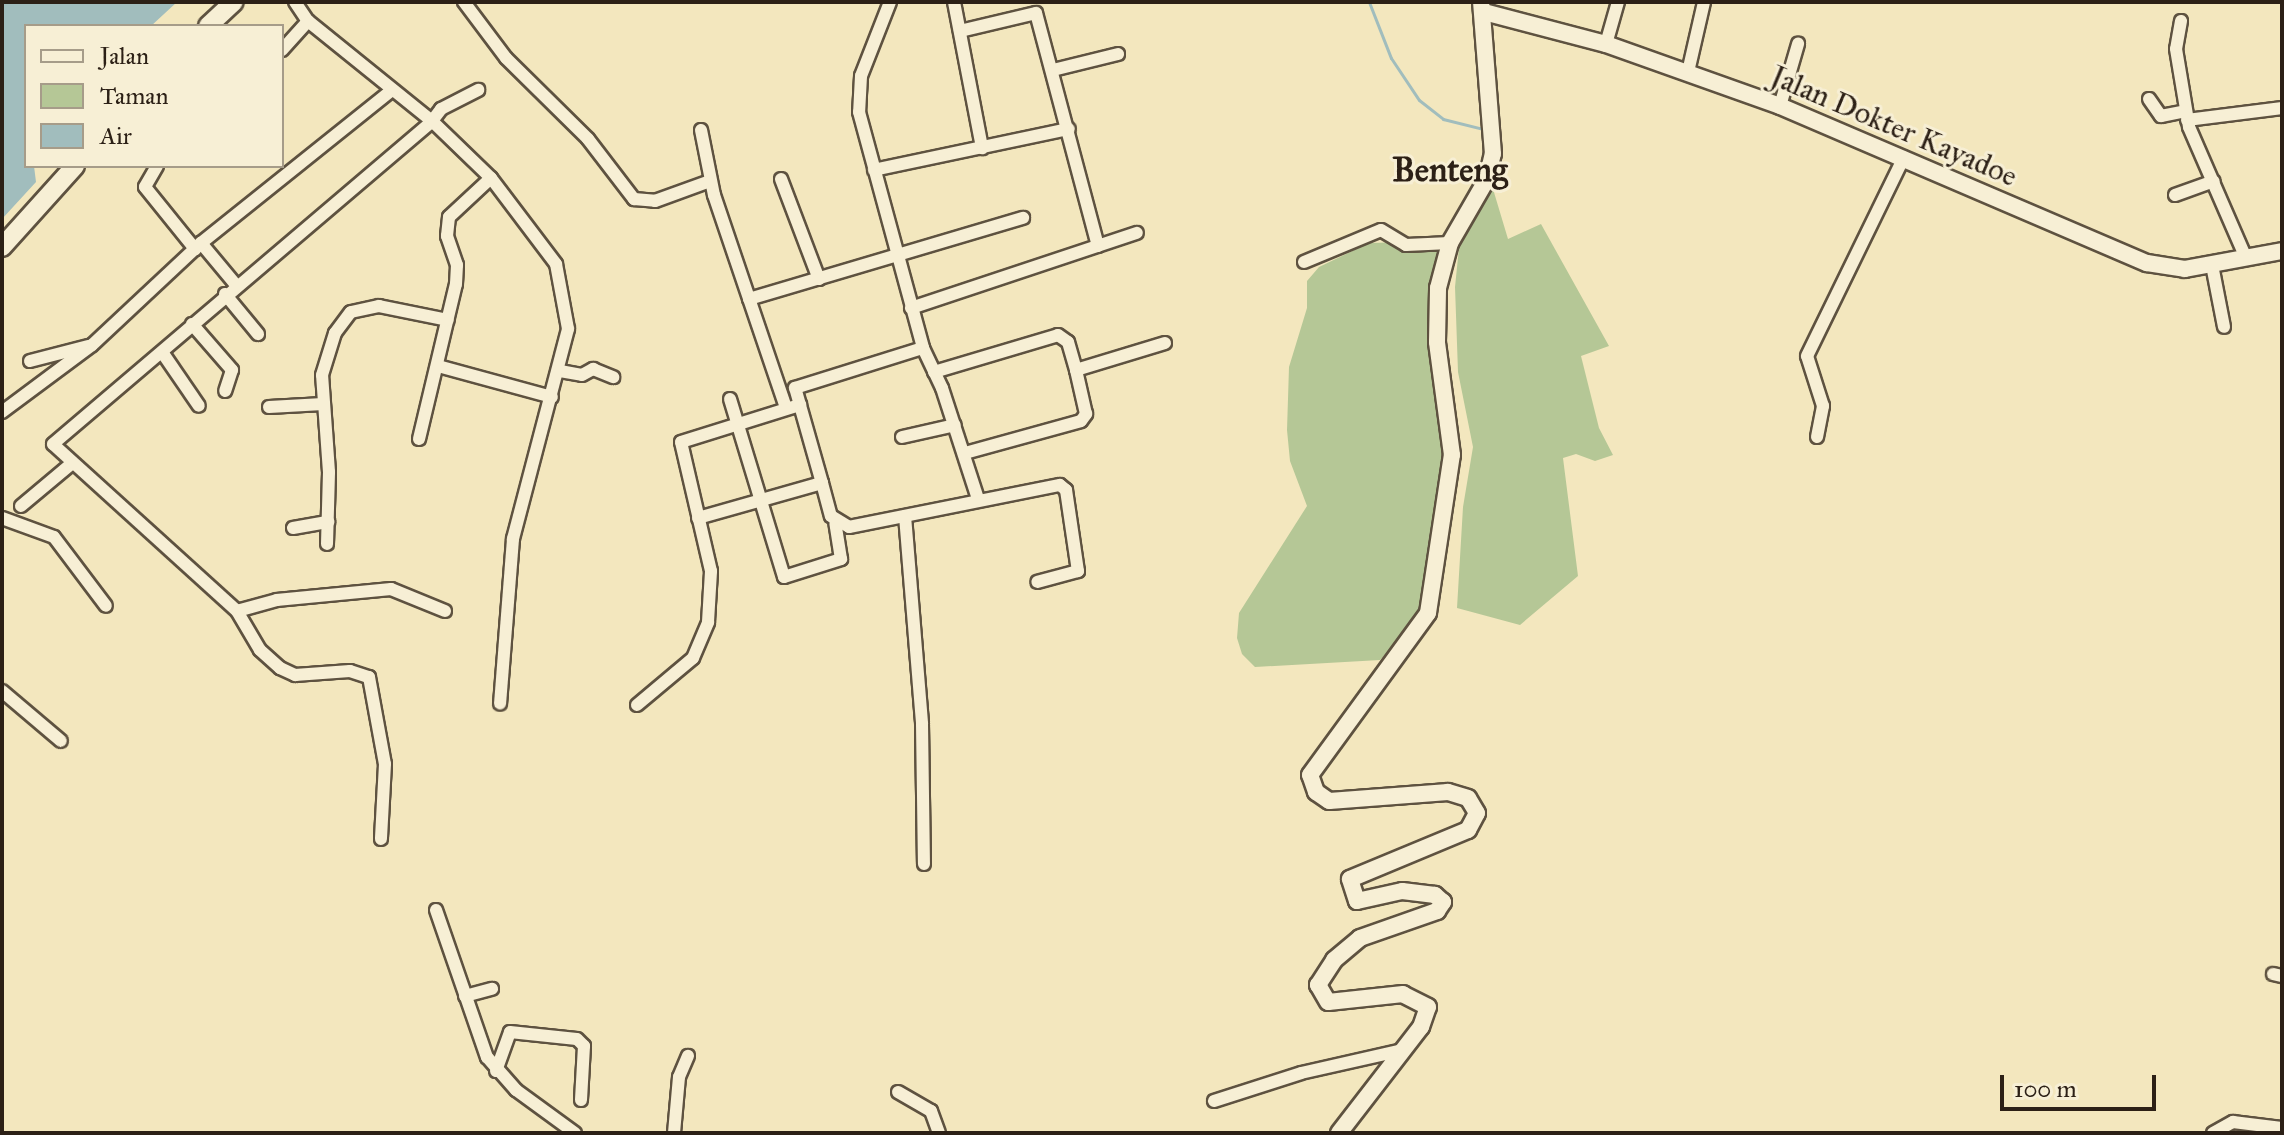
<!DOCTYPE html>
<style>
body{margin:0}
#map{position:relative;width:2284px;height:1135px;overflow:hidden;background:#f3e7be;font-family:"IM FELL Great Primer",serif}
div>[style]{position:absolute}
.green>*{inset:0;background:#b5c796}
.water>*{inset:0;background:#a1bdbd}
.stream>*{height:3px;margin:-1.5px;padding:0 1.5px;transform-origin:1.5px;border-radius:1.5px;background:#a1bdbd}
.roads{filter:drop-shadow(2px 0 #5e5240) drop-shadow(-2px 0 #5e5240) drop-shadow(0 2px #5e5240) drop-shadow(0 -2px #5e5240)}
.minor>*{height:12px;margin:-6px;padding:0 6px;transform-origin:6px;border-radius:6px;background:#f7efd5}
.tertiary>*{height:16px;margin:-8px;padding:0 8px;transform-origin:8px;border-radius:8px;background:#f7efd5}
.secondary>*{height:18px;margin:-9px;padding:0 9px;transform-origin:9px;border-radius:9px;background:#f7efd5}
span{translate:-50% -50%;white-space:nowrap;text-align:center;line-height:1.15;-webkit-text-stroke:6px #f7efd5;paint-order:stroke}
.street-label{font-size:30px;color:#2c2016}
.quarter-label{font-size:34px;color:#2c2016;font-weight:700}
.frame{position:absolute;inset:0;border:4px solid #2c2016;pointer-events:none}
.legend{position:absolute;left:24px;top:24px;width:260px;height:144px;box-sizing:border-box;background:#f7efd5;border:2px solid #a69c89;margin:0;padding:10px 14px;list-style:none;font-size:24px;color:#2c2016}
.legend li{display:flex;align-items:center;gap:16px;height:40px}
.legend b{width:40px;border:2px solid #a69c89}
.scale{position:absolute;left:2000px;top:1075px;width:156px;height:36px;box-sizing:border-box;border:4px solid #2c2016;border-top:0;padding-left:10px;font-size:24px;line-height:28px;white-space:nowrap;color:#2c2016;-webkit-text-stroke:6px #f7efd5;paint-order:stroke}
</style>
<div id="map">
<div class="green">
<div style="clip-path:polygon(1490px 179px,1508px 239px,1541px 224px,1609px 346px,1581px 356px,1599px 428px,1613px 455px,1595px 461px,1576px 454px,1563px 458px,1578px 576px,1520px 625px,1457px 608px,1463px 507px,1473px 447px,1458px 372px,1455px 287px,1461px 228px)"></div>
<div style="clip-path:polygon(1442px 241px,1428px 304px,1447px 458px,1417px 620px,1380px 660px,1255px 667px,1242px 654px,1237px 638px,1239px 613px,1307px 506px,1290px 461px,1287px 430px,1289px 367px,1307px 308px,1307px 281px,1319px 267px,1369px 243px)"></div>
</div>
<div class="water">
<div style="clip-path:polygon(2px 2px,177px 2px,151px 26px,26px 26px,26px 166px,34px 166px,36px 182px,2px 219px)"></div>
</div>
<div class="stream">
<div style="left:1369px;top:2px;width:60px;rotate:68.6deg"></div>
<div style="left:1391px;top:58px;width:50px;rotate:56.3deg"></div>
<div style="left:1419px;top:100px;width:31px;rotate:38deg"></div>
<div style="left:1443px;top:119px;width:45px;rotate:14deg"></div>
</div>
<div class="roads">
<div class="minor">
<div style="left:295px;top:2px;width:23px;rotate:56deg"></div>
<div style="left:308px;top:21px;width:159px;rotate:38.9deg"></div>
<div style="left:432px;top:121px;width:15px;rotate:-53deg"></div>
<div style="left:441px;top:109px;width:42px;rotate:-27.2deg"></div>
<div style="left:464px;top:2px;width:70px;rotate:53.1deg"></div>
<div style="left:506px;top:58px;width:115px;rotate:44.6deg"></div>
<div style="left:588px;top:139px;width:76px;rotate:52.5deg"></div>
<div style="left:634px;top:199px;width:21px;rotate:5deg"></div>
<div style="left:655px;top:201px;width:59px;rotate:-20deg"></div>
<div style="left:890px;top:2px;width:79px;rotate:111.4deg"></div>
<div style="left:861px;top:76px;width:36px;rotate:93deg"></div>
<div style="left:859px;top:112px;width:245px;rotate:74.8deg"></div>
<div style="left:923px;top:348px;width:44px;rotate:64.6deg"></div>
<div style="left:942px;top:388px;width:117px;rotate:72deg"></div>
<div style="left:954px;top:2px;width:149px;rotate:79.1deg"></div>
<div style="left:2181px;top:21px;width:28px;rotate:100deg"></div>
<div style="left:2176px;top:49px;width:79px;rotate:80.5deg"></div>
<div style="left:2189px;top:127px;width:143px;rotate:66.5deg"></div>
<div style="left:960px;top:31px;width:78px;rotate:-13.3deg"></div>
<div style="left:1036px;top:13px;width:241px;rotate:75.1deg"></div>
<div style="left:1606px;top:44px;width:44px;rotate:-74.1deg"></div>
<div style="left:282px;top:50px;width:39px;rotate:-48deg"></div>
<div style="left:1053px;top:70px;width:67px;rotate:-13.8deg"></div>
<div style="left:1688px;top:72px;width:72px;rotate:-77.1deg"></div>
<div style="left:2149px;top:99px;width:21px;rotate:55deg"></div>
<div style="left:2161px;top:116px;width:25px;rotate:-11deg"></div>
<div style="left:1780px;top:106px;width:65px;rotate:-73.8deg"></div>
<div style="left:2187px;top:120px;width:96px;rotate:-7.2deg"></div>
<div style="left:701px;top:130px;width:66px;rotate:78.7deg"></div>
<div style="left:714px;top:195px;width:225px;rotate:71.3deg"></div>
<div style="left:157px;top:166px;width:24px;rotate:120deg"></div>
<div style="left:145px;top:187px;width:80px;rotate:51.1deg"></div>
<div style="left:874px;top:170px;width:199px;rotate:-11.9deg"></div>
<div style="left:781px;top:179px;width:107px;rotate:69.2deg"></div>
<div style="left:2175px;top:195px;width:41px;rotate:-19.7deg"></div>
<div style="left:1304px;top:262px;width:83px;rotate:-22.6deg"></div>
<div style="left:1381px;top:230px;width:29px;rotate:31deg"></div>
<div style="left:1406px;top:245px;width:44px;rotate:-2.6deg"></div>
<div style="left:2212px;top:265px;width:63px;rotate:79deg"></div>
<div style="left:236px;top:285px;width:55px;rotate:-129.8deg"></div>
<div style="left:201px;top:243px;width:245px;rotate:-38.7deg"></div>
<div style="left:225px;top:294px;width:52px;rotate:50.5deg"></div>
<div style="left:749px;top:299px;width:286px;rotate:-16.5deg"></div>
<div style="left:911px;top:308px;width:238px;rotate:-18.4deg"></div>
<div style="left:192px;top:324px;width:61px;rotate:49deg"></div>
<div style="left:232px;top:370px;width:22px;rotate:108deg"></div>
<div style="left:162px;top:352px;width:65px;rotate:55.6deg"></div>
<div style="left:30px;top:361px;width:60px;rotate:-14.5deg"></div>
<div style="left:438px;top:366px;width:118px;rotate:15.2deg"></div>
<div style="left:560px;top:371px;width:22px;rotate:10deg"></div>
<div style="left:582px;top:375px;width:13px;rotate:-29deg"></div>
<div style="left:593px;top:369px;width:22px;rotate:22deg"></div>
<div style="left:934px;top:372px;width:129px;rotate:-16.6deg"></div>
<div style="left:1058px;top:335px;width:12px;rotate:35deg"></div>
<div style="left:1068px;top:342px;width:29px;rotate:74deg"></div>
<div style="left:730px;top:399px;width:186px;rotate:73.1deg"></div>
<div style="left:784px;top:577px;width:60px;rotate:-17.5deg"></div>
<div style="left:841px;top:559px;width:36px;rotate:-99deg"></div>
<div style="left:269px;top:407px;width:54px;rotate:-3.2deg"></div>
<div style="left:2px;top:412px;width:112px;rotate:-36.7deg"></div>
<div style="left:92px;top:345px;width:149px;rotate:-43.1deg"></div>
<div style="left:902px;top:437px;width:54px;rotate:-12.8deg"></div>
<div style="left:1817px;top:437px;width:32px;rotate:-79deg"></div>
<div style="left:1823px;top:406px;width:52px;rotate:-107.7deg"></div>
<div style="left:1807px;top:356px;width:221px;rotate:-64deg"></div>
<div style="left:419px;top:439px;width:159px;rotate:-76.6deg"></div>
<div style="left:456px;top:284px;width:19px;rotate:-87deg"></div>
<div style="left:457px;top:265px;width:31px;rotate:-109deg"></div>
<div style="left:447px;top:236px;width:19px;rotate:-84deg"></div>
<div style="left:449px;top:217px;width:57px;rotate:-42.9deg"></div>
<div style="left:965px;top:453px;width:120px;rotate:-15.4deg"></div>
<div style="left:1081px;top:421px;width:9px;rotate:-54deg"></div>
<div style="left:1086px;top:414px;width:45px;rotate:-102.8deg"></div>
<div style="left:1076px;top:370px;width:93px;rotate:-16.9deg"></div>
<div style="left:822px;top:483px;width:34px;rotate:75deg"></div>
<div style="left:831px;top:516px;width:21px;rotate:31deg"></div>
<div style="left:849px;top:527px;width:215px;rotate:-11.3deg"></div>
<div style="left:1060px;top:485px;width:8px;rotate:40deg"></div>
<div style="left:1066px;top:490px;width:82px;rotate:81.6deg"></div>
<div style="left:1078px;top:571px;width:42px;rotate:165deg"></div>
<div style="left:21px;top:506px;width:64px;rotate:-39.9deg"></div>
<div style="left:905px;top:516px;width:209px;rotate:85.3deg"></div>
<div style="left:922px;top:724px;width:140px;rotate:89.2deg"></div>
<div style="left:2px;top:518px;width:55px;rotate:20.1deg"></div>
<div style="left:54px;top:537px;width:86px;rotate:53deg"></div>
<div style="left:698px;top:518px;width:129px;rotate:-15.8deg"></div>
<div style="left:822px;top:483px;width:81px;rotate:-105.8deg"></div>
<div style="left:293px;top:528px;width:36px;rotate:-10deg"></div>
<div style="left:327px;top:544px;width:72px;rotate:-88.4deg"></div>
<div style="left:329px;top:472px;width:97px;rotate:-94.1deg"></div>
<div style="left:322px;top:375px;width:44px;rotate:-72.8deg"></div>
<div style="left:335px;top:333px;width:26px;rotate:-53deg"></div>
<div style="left:351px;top:312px;width:29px;rotate:-12deg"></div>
<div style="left:379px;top:306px;width:70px;rotate:11.5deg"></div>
<div style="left:237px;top:611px;width:45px;rotate:59.5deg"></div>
<div style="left:260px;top:650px;width:27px;rotate:42deg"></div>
<div style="left:280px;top:668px;width:17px;rotate:25deg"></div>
<div style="left:295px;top:675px;width:55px;rotate:-4.2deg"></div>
<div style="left:350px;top:671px;width:20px;rotate:18deg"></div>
<div style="left:369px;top:677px;width:88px;rotate:79.6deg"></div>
<div style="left:385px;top:764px;width:75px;rotate:93.1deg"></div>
<div style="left:445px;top:611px;width:58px;rotate:-157.8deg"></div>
<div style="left:391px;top:589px;width:115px;rotate:174.5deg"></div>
<div style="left:277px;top:600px;width:41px;rotate:164.6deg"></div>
<div style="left:237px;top:611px;width:248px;rotate:-137.8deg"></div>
<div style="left:53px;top:444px;width:498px;rotate:-40.4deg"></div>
<div style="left:432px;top:121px;width:82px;rotate:44deg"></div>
<div style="left:491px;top:178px;width:108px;rotate:52.9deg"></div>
<div style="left:556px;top:264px;width:66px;rotate:79.5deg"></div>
<div style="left:568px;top:329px;width:217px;rotate:104.7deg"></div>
<div style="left:513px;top:539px;width:165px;rotate:94.5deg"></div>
<div style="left:2px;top:691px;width:77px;rotate:40.3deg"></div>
<div style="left:637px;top:705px;width:73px;rotate:-40deg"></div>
<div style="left:693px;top:658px;width:39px;rotate:-67deg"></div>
<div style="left:708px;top:622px;width:51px;rotate:-86.6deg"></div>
<div style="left:711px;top:571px;width:132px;rotate:-103.1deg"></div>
<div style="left:681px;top:442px;width:125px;rotate:-17.3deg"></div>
<div style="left:800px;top:405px;width:18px;rotate:-106deg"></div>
<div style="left:795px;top:388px;width:134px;rotate:-17.4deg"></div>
<div style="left:436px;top:910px;width:156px;rotate:70.9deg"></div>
<div style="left:487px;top:1057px;width:44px;rotate:48.7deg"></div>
<div style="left:516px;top:1090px;width:73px;rotate:36.1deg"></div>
<div style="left:2273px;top:974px;width:9px;rotate:13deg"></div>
<div style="left:465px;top:996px;width:28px;rotate:-15deg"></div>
<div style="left:496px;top:1071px;width:41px;rotate:-70.3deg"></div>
<div style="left:510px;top:1032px;width:67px;rotate:6deg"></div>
<div style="left:577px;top:1039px;width:10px;rotate:45deg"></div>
<div style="left:584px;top:1046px;width:54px;rotate:93.2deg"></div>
<div style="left:898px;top:1092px;width:38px;rotate:30deg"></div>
<div style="left:931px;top:1111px;width:23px;rotate:70deg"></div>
<div style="left:1214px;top:1101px;width:91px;rotate:-17.8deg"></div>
<div style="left:1301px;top:1073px;width:105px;rotate:-12.7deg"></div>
<div style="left:674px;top:1133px;width:56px;rotate:-84.9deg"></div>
<div style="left:679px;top:1077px;width:23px;rotate:-67deg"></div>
<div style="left:2213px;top:1133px;width:23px;rotate:-29deg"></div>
<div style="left:2233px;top:1122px;width:49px;rotate:7deg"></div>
</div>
<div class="tertiary">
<div style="left:1484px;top:12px;width:126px;rotate:14.7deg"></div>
<div style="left:1606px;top:44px;width:185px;rotate:19.6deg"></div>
<div style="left:1780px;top:106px;width:399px;rotate:23.2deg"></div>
<div style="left:2147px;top:263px;width:38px;rotate:9deg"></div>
<div style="left:2185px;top:269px;width:99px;rotate:-10.5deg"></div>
<div style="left:1339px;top:1133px;width:134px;rotate:-52.3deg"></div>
<div style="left:1421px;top:1027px;width:21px;rotate:-71deg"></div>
<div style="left:1428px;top:1007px;width:28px;rotate:-153deg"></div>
<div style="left:1403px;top:994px;width:75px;rotate:173.9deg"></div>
<div style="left:1328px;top:1002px;width:20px;rotate:-120deg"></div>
<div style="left:1318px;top:985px;width:30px;rotate:-57deg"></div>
<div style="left:1334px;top:960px;width:34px;rotate:-40deg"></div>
<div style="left:1360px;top:938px;width:82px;rotate:-19.3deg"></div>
<div style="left:1437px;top:911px;width:11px;rotate:-56deg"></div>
<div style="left:1443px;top:902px;width:11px;rotate:-139deg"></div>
<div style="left:1435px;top:895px;width:33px;rotate:-173deg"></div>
<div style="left:1402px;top:891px;width:46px;rotate:167.5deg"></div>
<div style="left:1357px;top:901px;width:23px;rotate:-108deg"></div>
<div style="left:1350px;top:879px;width:128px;rotate:-22.6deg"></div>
<div style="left:1468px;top:830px;width:19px;rotate:-62deg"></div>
<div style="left:1477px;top:813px;width:17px;rotate:-121deg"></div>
<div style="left:1468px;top:798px;width:21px;rotate:-163deg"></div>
<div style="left:1448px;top:792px;width:119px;rotate:175.7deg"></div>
<div style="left:1329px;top:801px;width:16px;rotate:-145deg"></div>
<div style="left:1316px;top:792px;width:18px;rotate:-109deg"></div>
<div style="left:1310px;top:775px;width:200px;rotate:-53.9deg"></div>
<div style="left:1428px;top:613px;width:160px;rotate:-81.4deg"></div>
<div style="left:1452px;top:455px;width:114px;rotate:-97.6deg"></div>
<div style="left:1437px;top:342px;width:54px;rotate:-88.9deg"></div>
<div style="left:1438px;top:288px;width:47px;rotate:-75.1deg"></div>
<div style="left:1450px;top:243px;width:74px;rotate:-60deg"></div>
<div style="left:1487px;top:179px;width:26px;rotate:-77deg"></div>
<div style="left:1493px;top:154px;width:152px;rotate:-94.5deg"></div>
</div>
<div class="secondary">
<div style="left:208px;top:26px;width:35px;rotate:-43deg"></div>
<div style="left:2px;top:247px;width:109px;rotate:-48deg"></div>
</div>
</div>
<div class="street-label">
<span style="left:1894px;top:126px;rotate:23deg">Jalan Dokter Kayadoe</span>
</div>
<div class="quarter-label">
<span style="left:1450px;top:170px">Benteng</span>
</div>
<div class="frame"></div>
<ul class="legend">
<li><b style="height:10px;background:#f7efd5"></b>Jalan</li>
<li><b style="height:22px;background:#b5c796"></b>Taman</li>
<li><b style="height:22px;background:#a1bdbd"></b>Air</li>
</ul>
<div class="scale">100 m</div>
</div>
